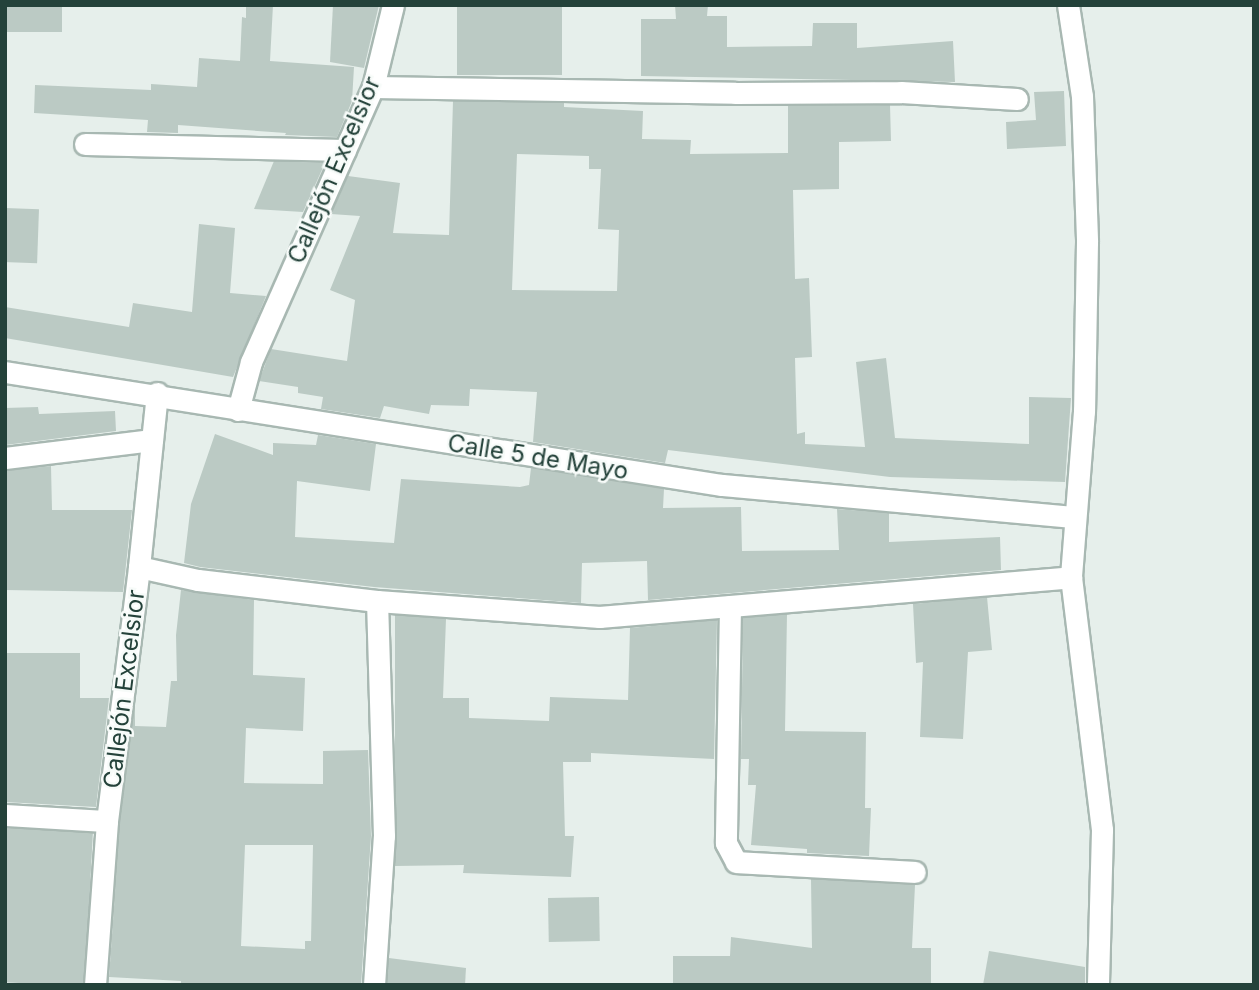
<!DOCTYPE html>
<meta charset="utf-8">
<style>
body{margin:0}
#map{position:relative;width:1259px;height:990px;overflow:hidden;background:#e6efeb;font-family:Inter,sans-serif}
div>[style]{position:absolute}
.building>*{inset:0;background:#bbcac4;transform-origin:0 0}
.roads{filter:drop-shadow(2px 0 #a8b8b2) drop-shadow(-2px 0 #a8b8b2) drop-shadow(0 2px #a8b8b2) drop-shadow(0 -2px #a8b8b2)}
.minor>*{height:21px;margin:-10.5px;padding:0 10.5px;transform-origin:10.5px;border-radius:10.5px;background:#fff}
span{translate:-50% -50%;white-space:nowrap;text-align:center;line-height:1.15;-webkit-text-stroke:5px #f7fbf9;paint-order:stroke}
.street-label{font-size:24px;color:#24423a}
.frame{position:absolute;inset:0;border:7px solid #24423a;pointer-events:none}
</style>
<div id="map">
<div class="building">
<div style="left:5px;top:5px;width:57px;height:27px"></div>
<div style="clip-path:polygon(246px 5px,273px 5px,270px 61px,354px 67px,352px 101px,337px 137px,285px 135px,286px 133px,178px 125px,178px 133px,147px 132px,148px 120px,34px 113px,35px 85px,151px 90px,151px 84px,197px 87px,199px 58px,240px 61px,242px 17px,246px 18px)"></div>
<div style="clip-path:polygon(333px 5px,379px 5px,364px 68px,330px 62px)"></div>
<div style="left:457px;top:5px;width:105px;height:70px"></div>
<div style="clip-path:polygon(675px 5px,708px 5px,707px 16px,727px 16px,727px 47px,812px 46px,813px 23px,857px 23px,857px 48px,953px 41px,955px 82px,641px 76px,641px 19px,676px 19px)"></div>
<div style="clip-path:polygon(1064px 91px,1066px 146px,1007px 149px,1006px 122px,1036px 120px,1034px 92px)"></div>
<div style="clip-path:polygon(evenodd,453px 101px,564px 103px,564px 107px,643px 111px,642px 139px,691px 140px,690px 154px,788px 153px,788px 106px,890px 105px,891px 141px,839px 142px,839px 189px,793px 190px,795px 279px,809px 278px,812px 357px,795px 358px,797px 434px,805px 432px,805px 444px,865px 447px,856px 362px,886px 358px,895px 438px,1029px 444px,1029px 397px,1071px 398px,1065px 482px,890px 477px,668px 450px,665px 463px,533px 442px,537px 392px,470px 389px,469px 406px,431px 405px,429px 414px,384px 406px,380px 418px,321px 409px,323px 397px,298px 393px,298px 387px,259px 381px,271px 349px,347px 361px,355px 300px,330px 290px,360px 216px,331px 214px,348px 176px,400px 183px,393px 233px,449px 235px,453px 101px,517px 154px,589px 156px,589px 169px,601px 169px,598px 229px,619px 230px,617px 291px,512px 290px,517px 154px)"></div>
<div style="clip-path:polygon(274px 161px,325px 163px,303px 212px,254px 209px)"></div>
<div style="left:5px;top:208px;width:34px;height:54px;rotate:2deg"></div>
<div style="clip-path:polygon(199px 224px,235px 228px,230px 293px,266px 296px,233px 377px,5px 338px,5px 307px,129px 327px,133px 303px,192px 312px)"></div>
<div style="clip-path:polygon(38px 407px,39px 414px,115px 411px,116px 431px,5px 445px,5px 408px)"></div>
<div style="clip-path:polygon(215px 434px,273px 455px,273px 443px,316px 445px,318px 435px,376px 444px,370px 491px,297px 481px,295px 537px,394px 543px,401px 479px,520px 487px,529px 485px,531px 468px,664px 489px,663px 508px,741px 507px,742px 551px,839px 550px,837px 509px,889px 513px,889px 542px,1000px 537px,1001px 570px,648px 600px,647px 561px,582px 563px,581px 603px,374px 587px,200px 567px,184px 563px,191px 504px)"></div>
<div style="clip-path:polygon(51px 466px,52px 510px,132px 510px,123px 592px,5px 590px,5px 471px)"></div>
<div style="clip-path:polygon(evenodd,181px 590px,254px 600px,253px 675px,305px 678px,303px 731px,246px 728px,244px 783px,323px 784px,323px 751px,368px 750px,371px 836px,361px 985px,181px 985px,181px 981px,109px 977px,120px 822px,135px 701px,135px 726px,166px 727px,171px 681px,177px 681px,176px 635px,181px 590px,245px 845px,313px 845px,311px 941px,305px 941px,305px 949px,241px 946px,245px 845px)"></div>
<div style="clip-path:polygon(987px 597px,992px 650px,968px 652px,963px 739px,920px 737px,923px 662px,916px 663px,913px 604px)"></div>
<div style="clip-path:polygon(787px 614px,785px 731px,866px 732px,865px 808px,871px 808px,869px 856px,807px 853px,807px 849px,751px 845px,756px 785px,748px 785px,749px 759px,741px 759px,743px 618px)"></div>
<div style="clip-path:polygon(395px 615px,446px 619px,443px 698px,469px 698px,469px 718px,549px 721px,550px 697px,628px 700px,630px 628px,717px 620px,714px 759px,591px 753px,591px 762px,563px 762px,565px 836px,574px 836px,571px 877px,463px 873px,464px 865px,395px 866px)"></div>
<div style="clip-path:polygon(5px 653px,80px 653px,80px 698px,109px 698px,96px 807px,5px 802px)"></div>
<div style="left:5px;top:828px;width:88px;height:154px;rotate:3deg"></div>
<div style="clip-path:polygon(811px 879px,915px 885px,912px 948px,931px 948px,931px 985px,673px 983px,673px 956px,730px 956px,731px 937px,812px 948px)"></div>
<div style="left:599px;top:897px;width:44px;height:51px;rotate:89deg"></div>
<div style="clip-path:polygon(989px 951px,1085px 967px,1085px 985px,983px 985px)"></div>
<div style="clip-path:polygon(389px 958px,466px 968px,465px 985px,387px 985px)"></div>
</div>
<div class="roads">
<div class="minor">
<div style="left:1068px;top:5px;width:92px;rotate:81.3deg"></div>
<div style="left:1082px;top:96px;width:146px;rotate:88deg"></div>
<div style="left:1087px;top:242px;width:169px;rotate:91deg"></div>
<div style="left:1084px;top:411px;width:167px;rotate:94.5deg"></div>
<div style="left:1071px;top:577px;width:255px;rotate:83deg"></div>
<div style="left:1102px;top:830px;width:155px;rotate:91.5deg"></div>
<div style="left:373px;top:87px;width:362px;rotate:0.9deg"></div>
<div style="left:735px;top:93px;width:166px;rotate:-0.3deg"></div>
<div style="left:901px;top:92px;width:116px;rotate:3.5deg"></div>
<div style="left:85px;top:144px;width:260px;rotate:1.3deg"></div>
<div style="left:5px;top:372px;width:726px;rotate:8.96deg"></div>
<div style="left:722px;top:485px;width:353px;rotate:5.2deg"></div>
<div style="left:238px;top:410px;width:50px;rotate:-74.8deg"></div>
<div style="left:251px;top:362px;width:301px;rotate:-66.1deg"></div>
<div style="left:373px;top:87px;width:84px;rotate:-76.3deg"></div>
<div style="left:5px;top:458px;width:148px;rotate:-7deg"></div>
<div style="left:139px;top:567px;width:60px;rotate:12.4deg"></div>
<div style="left:198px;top:580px;width:180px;rotate:6.7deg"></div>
<div style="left:377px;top:601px;width:223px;rotate:4.1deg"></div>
<div style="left:599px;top:617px;width:474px;rotate:-4.8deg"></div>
<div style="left:730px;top:606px;width:237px;rotate:91deg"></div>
<div style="left:726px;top:843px;width:21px;rotate:62deg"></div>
<div style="left:736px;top:862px;width:179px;rotate:3.2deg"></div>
<div style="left:5px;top:815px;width:102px;rotate:3.4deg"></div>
<div style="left:95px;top:985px;width:164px;rotate:-85.8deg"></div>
<div style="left:107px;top:821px;width:256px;rotate:-82.8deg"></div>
<div style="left:139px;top:567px;width:175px;rotate:-84.1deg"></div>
<div style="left:374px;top:985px;width:149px;rotate:-86.2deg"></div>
<div style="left:384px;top:836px;width:235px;rotate:-91.7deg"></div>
</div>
</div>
<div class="street-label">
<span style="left:334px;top:170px;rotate:-67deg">Callejón Excelsior</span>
<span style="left:538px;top:457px;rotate:9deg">Calle 5 de Mayo</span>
<span style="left:124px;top:689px;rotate:-83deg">Callejón Excelsior</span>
</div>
<div class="frame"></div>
</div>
